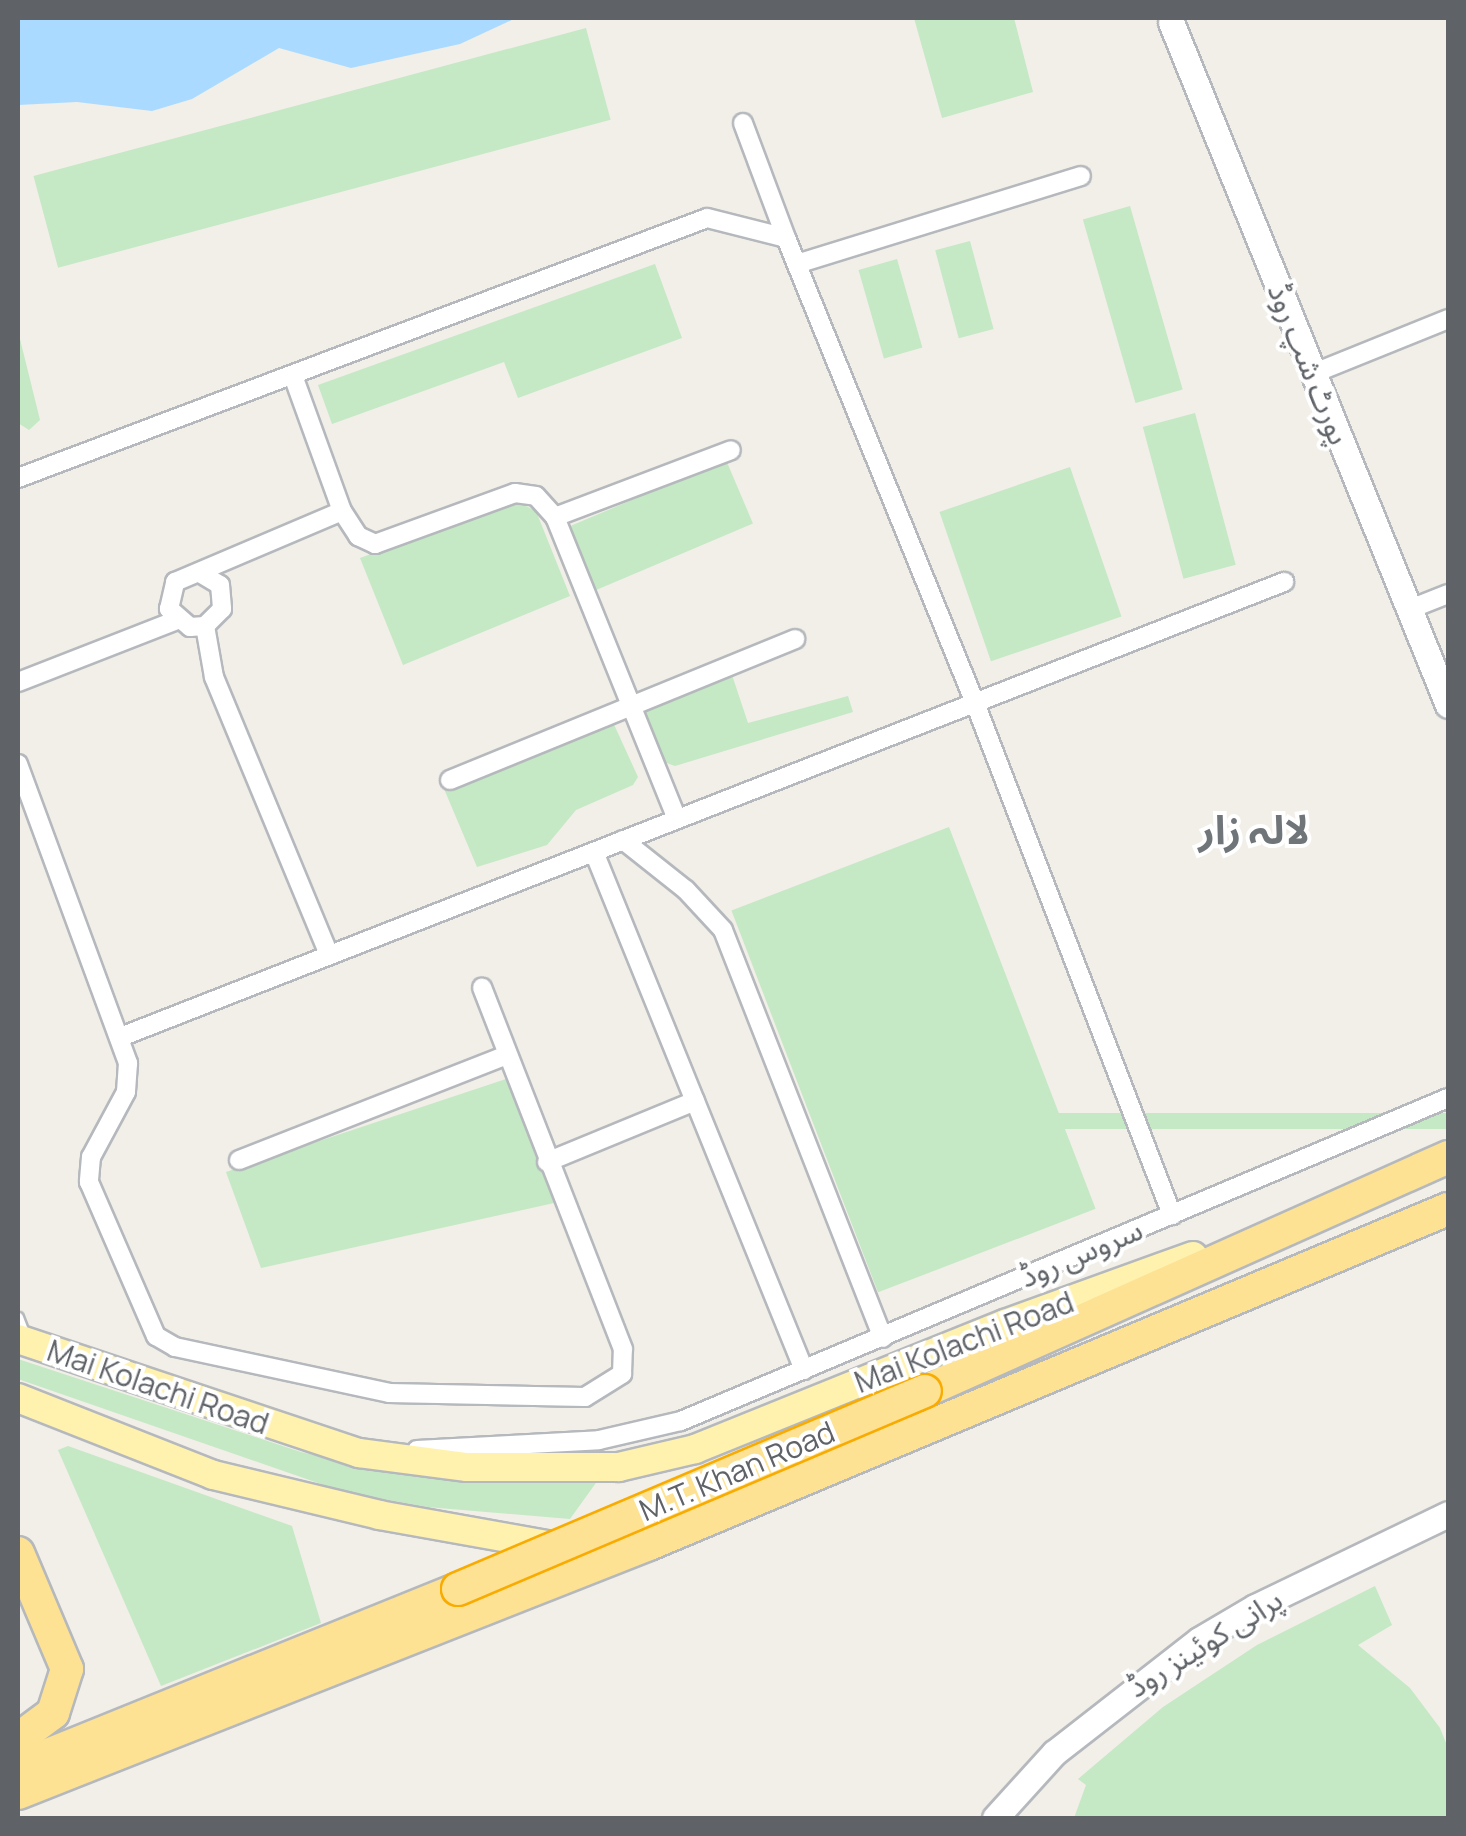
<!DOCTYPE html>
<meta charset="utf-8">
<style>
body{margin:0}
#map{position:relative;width:1466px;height:1836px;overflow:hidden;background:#f1efe8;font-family:Manrope,"Noto Sans Arabic",sans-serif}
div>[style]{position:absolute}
.green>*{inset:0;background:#c5e8c5;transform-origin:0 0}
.water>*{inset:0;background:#aadaff}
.roads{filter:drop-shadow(2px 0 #b5b8bc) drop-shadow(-2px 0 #b5b8bc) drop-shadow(0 2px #b5b8bc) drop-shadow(0 -2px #b5b8bc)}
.lane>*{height:9px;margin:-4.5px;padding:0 4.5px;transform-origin:4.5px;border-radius:4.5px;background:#fff}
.street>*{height:18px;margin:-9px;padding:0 9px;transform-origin:9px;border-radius:9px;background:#fff}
.secondary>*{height:25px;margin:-12.5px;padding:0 12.5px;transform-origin:12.5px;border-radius:12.5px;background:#fff}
.primary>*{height:28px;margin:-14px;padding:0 14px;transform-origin:14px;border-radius:14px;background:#fff2af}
.highway>*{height:32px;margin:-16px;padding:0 16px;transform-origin:16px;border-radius:16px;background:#fde293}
.bridges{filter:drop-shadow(2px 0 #f9ab00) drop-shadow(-2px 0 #f9ab00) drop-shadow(0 2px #f9ab00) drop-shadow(0 -2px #f9ab00)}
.highway-bridge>*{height:32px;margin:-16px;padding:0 16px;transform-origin:16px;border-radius:16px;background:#fde293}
span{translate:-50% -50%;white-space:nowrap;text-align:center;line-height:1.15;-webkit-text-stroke:8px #fff;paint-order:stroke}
.street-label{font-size:30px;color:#5f6368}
.district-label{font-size:40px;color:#70757a;font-weight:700}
.frame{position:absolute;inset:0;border:20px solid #5f6368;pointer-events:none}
</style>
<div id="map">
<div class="green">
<div style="clip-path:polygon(914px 18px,1014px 18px,1033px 92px,942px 118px)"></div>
<div style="left:586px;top:28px;width:95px;height:572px;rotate:75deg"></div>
<div style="left:1130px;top:206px;width:191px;height:49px;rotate:74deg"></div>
<div style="left:970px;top:241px;width:91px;height:36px;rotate:75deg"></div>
<div style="left:897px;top:259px;width:92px;height:40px;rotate:74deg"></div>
<div style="clip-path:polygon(655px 264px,682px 338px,518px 398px,504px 362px,332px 424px,318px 385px)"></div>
<div style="clip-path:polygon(18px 331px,40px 420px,29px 430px,18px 423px)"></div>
<div style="left:1195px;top:413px;width:157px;height:54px;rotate:75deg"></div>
<div style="left:726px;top:460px;width:69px;height:171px;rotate:67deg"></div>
<div style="left:1070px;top:467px;width:158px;height:138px;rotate:71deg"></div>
<div style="clip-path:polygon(516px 501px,536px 511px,570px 596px,403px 665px,360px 558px)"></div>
<div style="clip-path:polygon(732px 675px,748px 723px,848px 696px,853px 712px,675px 766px,664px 762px,641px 711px)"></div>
<div style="clip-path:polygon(611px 718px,638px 777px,633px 785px,576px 810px,547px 845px,477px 867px,442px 784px)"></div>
<div style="left:949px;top:827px;width:409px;height:233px;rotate:69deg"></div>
<div style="clip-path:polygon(506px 1079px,554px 1203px,261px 1268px,226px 1172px)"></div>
<div style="left:1448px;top:1113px;width:16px;height:499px;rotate:90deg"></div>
<div style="clip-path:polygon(18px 1359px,301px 1452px,387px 1472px,598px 1480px,570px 1519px,427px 1507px,344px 1492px,18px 1379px)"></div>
<div style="clip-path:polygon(68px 1446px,292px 1526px,321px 1623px,161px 1686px,58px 1450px)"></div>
<div style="clip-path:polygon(1375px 1586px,1392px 1625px,1358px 1645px,1410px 1688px,1440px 1728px,1448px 1748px,1448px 1818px,1074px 1818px,1086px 1785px,1078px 1779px,1163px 1707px,1257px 1645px)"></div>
</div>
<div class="water">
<div style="clip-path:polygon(18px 18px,516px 18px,460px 44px,351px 68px,279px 48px,192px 99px,152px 111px,77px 102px,18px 105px)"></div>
</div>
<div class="roads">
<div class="lane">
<div style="left:18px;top:1317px;width:19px;rotate:69deg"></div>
</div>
<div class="street">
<div style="left:743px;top:123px;width:123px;rotate:69.5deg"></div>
<div style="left:800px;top:263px;width:294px;rotate:-17.2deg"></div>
<div style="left:1312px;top:374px;width:147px;rotate:-22deg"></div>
<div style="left:18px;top:478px;width:736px;rotate:-20.67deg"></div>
<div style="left:707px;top:218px;width:81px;rotate:14.2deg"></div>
<div style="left:786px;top:238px;width:502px;rotate:67.88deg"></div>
<div style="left:975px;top:703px;width:549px;rotate:68.95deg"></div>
<div style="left:342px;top:511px;width:30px;rotate:57deg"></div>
<div style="left:358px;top:536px;width:19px;rotate:25deg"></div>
<div style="left:375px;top:544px;width:149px;rotate:-20deg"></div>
<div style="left:515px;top:493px;width:21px;rotate:8deg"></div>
<div style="left:536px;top:496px;width:28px;rotate:48deg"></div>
<div style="left:555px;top:517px;width:188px;rotate:-20.8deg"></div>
<div style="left:555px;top:517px;width:326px;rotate:68deg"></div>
<div style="left:200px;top:573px;width:23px;rotate:31deg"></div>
<div style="left:220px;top:585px;width:24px;rotate:85deg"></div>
<div style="left:222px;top:609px;width:24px;rotate:135deg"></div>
<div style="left:205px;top:626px;width:15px;rotate:176deg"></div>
<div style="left:190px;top:627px;width:28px;rotate:-139deg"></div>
<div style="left:169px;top:609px;width:28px;rotate:-77deg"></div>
<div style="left:175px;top:582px;width:181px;rotate:-23deg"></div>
<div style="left:342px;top:511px;width:144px;rotate:-109.9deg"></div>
<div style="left:1410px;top:609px;width:41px;rotate:-21.5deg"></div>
<div style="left:205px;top:626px;width:52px;rotate:80deg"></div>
<div style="left:214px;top:677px;width:301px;rotate:67.5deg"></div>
<div style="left:18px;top:682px;width:171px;rotate:-21.3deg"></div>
<div style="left:18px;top:764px;width:319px;rotate:69.8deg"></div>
<div style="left:128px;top:1063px;width:29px;rotate:94deg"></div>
<div style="left:126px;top:1092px;width:74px;rotate:118.3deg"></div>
<div style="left:91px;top:1157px;width:25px;rotate:95deg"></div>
<div style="left:89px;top:1182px;width:168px;rotate:66.5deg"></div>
<div style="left:156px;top:1336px;width:22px;rotate:30deg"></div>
<div style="left:175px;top:1347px;width:219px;rotate:12.1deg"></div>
<div style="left:389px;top:1393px;width:196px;rotate:1.2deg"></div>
<div style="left:585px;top:1397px;width:44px;rotate:-31.9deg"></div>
<div style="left:622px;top:1374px;width:25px;rotate:-88deg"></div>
<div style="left:623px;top:1349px;width:388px;rotate:-111.3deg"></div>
<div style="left:450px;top:780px;width:373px;rotate:-22.2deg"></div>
<div style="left:623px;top:840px;width:80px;rotate:38.4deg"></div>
<div style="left:686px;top:890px;width:54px;rotate:47.2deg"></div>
<div style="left:723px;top:930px;width:438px;rotate:68.6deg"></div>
<div style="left:594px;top:852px;width:559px;rotate:67.93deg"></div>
<div style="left:123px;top:1036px;width:1247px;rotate:-21.36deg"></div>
<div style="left:239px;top:1160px;width:286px;rotate:-21.4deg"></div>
<div style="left:547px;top:1162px;width:160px;rotate:-22.4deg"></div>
<div style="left:417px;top:1450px;width:182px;rotate:-3.1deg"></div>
<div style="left:599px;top:1440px;width:84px;rotate:-13deg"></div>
<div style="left:681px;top:1421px;width:832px;rotate:-22.84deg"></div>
</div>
<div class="secondary">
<div style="left:1171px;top:22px;width:737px;rotate:67.92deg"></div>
<div style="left:995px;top:1818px;width:88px;rotate:-47.8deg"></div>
<div style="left:1054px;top:1753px;width:184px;rotate:-37.9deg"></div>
<div style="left:1199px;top:1640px;width:65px;rotate:-30.5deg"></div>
<div style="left:1255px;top:1607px;width:214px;rotate:-25.7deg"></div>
</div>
<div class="primary">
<div style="left:18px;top:1339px;width:360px;rotate:18.5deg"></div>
<div style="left:359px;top:1453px;width:109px;rotate:7.4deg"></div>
<div style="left:467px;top:1467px;width:152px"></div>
<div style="left:619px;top:1467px;width:78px;rotate:-13.3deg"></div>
<div style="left:695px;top:1449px;width:334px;rotate:-22deg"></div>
<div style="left:1005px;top:1324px;width:200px;rotate:-19.9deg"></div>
<div style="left:18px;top:1398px;width:210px;rotate:21.5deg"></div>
<div style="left:213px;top:1475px;width:171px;rotate:13.5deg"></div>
<div style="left:379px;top:1515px;width:188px;rotate:10.1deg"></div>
</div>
<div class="highway">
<div style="left:925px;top:1391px;width:573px;rotate:-24.1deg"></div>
<div style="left:18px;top:1553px;width:126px;rotate:67.1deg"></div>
<div style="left:67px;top:1669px;width:46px;rotate:107.7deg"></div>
<div style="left:53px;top:1713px;width:44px;rotate:143.4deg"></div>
<div style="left:18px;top:1767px;width:475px;rotate:-22deg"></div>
<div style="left:18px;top:1793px;width:678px;rotate:-21.53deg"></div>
<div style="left:649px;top:1544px;width:866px;rotate:-22.75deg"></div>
</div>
</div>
<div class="bridges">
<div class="highway-bridge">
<div style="left:458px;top:1589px;width:507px;rotate:-22.98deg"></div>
</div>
</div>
<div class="street-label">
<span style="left:1309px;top:364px;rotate:68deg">پورٹ شپ روڈ</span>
<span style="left:1081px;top:1253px;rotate:-23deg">سروس روڈ</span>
<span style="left:964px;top:1342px;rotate:-21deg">Mai Kolachi Road</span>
<span style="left:158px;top:1387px;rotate:19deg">Mai Kolachi Road</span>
<span style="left:737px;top:1471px;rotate:-23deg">M.T. Khan Road</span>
<span style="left:1205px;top:1643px;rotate:-32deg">پرانی کوئینز روڈ</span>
</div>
<div class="district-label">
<span style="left:1254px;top:829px">لالہ زار</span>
</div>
<div class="frame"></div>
</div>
